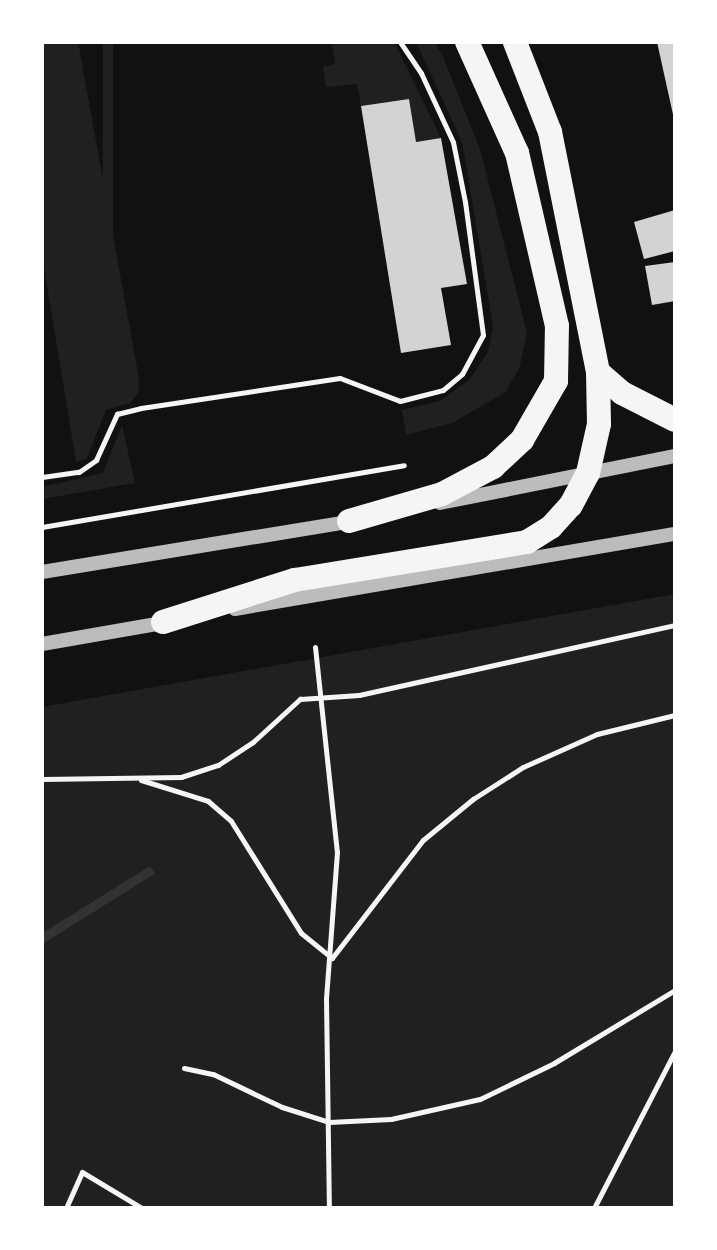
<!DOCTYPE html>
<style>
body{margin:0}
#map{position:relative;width:717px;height:1250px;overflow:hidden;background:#111;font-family:"Golos Text",sans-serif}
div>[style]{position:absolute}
.green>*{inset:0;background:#202020;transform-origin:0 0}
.water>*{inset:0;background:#333;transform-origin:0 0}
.building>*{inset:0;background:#d3d3d3}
.path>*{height:5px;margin:-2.5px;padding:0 2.5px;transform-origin:2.5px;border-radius:2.5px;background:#f5f5f5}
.tertiary>*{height:14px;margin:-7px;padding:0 7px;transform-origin:7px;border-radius:7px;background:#bcbcbc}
.motorway>*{height:24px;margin:-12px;padding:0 12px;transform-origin:12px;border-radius:12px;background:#f5f5f5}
span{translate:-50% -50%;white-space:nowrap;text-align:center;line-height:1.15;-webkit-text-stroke:8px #fff;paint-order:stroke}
.frame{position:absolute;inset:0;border:44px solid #fff;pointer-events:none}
</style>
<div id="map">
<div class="green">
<div style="clip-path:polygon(42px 42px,76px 42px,79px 47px,139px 379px,138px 393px,130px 403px,106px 410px,87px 458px,76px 462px,42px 255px)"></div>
<div style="left:103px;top:42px;width:10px;height:358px"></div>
<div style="clip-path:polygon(332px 42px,394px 42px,441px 138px,416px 142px,409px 99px,361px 106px,357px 84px,326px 87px,323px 67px,335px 64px)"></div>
<div style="clip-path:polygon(416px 42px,434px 42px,442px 54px,480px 149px,527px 333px,520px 366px,506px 392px,452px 423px,406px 435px,402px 410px,440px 401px,470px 379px,488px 352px,493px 326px,462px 142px)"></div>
<div style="clip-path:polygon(122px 425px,135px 483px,42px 499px,42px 487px,103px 473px)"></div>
<div style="clip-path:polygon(675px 594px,675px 1208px,42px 1208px,42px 707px)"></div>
</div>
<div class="water">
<div style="left:150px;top:866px;width:9px;height:135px;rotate:58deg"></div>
</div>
<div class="building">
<div style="clip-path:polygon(657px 42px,675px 42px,675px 119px,674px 119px)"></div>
<div style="clip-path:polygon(409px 99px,416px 142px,441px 138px,467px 284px,441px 288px,451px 345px,401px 353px,361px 106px)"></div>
<div style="clip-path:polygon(675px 210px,675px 251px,644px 259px,634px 222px)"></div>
<div style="clip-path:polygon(675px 262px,675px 301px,652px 305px,645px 266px)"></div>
</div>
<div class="path">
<div style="left:42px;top:477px;width:37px;rotate:-8deg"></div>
<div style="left:79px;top:472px;width:21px;rotate:-35deg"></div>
<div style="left:96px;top:460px;width:51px;rotate:-65.5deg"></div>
<div style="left:117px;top:414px;width:25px;rotate:-14deg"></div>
<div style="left:141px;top:408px;width:201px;rotate:-8.6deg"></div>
<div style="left:340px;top:378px;width:64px;rotate:21deg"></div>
<div style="left:400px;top:401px;width:44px;rotate:-14.3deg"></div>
<div style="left:443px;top:390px;width:25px;rotate:-40deg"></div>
<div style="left:462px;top:374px;width:44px;rotate:-61.7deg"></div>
<div style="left:483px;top:335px;width:134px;rotate:-97.7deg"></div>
<div style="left:465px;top:202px;width:61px;rotate:-101.3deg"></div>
<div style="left:453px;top:142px;width:76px;rotate:-114.9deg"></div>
<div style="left:421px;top:73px;width:37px;rotate:-124deg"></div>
<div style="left:42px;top:527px;width:367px;rotate:-9.7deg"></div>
<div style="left:315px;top:647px;width:206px;rotate:83.9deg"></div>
<div style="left:337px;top:852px;width:147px;rotate:94.3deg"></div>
<div style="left:326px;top:999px;width:209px;rotate:89.2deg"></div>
<div style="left:42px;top:779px;width:139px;rotate:-0.8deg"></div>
<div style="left:181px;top:777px;width:39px;rotate:-18deg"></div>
<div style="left:218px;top:765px;width:42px;rotate:-33.3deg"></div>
<div style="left:253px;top:742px;width:64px;rotate:-42.5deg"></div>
<div style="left:300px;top:699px;width:59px;rotate:-3.9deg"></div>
<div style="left:359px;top:695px;width:324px;rotate:-12.5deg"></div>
<div style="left:141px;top:780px;width:70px;rotate:17.4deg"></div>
<div style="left:208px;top:801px;width:30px;rotate:41deg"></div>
<div style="left:231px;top:821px;width:132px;rotate:58deg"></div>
<div style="left:301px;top:933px;width:40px;rotate:39deg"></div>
<div style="left:332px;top:958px;width:149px;rotate:-52.4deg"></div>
<div style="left:423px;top:840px;width:65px;rotate:-39.4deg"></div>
<div style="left:473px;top:799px;width:59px;rotate:-32.6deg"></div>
<div style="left:523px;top:767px;width:81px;rotate:-24deg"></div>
<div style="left:597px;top:734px;width:80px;rotate:-13.7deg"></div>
<div style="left:184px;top:1068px;width:30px;rotate:12deg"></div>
<div style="left:213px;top:1074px;width:76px;rotate:25.6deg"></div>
<div style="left:282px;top:1107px;width:49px;rotate:17.7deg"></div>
<div style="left:329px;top:1122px;width:62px;rotate:-2.8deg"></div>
<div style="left:391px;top:1119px;width:91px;rotate:-12.7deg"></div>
<div style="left:480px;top:1099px;width:82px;rotate:-25.9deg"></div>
<div style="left:554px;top:1063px;width:141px;rotate:-31.1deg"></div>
<div style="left:66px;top:1208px;width:39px;rotate:-66deg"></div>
<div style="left:82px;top:1172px;width:70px;rotate:31deg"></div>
<div style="left:594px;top:1208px;width:177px;rotate:-62.7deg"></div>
</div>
<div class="tertiary">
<div style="left:440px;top:503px;width:240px;rotate:-11.3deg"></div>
<div style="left:42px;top:572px;width:315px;rotate:-9.3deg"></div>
<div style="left:235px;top:609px;width:446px;rotate:-9.7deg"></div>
<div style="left:42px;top:644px;width:128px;rotate:-9.9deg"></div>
</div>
<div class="motorway">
<div style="left:598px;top:372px;width:32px;rotate:41deg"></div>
<div style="left:622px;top:393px;width:59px;rotate:27deg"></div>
<div style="left:349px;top:521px;width:97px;rotate:-16.2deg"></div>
<div style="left:442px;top:494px;width:58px;rotate:-27.9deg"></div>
<div style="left:493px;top:467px;width:40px;rotate:-43deg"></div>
<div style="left:522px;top:440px;width:68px;rotate:-60deg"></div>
<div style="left:556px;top:381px;width:55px;rotate:-89deg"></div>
<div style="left:557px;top:326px;width:178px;rotate:-103deg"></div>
<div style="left:517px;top:153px;width:122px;rotate:-114.2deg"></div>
<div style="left:163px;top:622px;width:139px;rotate:-17.7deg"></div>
<div style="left:295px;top:580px;width:235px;rotate:-9.3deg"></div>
<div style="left:527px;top:542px;width:28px;rotate:-32deg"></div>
<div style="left:551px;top:527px;width:30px;rotate:-48deg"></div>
<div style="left:571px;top:505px;width:36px;rotate:-62deg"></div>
<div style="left:588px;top:473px;width:50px;rotate:-77.3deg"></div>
<div style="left:599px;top:424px;width:52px;rotate:-91.1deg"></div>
<div style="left:598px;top:372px;width:245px;rotate:-101.3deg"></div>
<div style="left:550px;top:132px;width:97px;rotate:-111.3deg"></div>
</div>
<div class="frame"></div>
</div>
